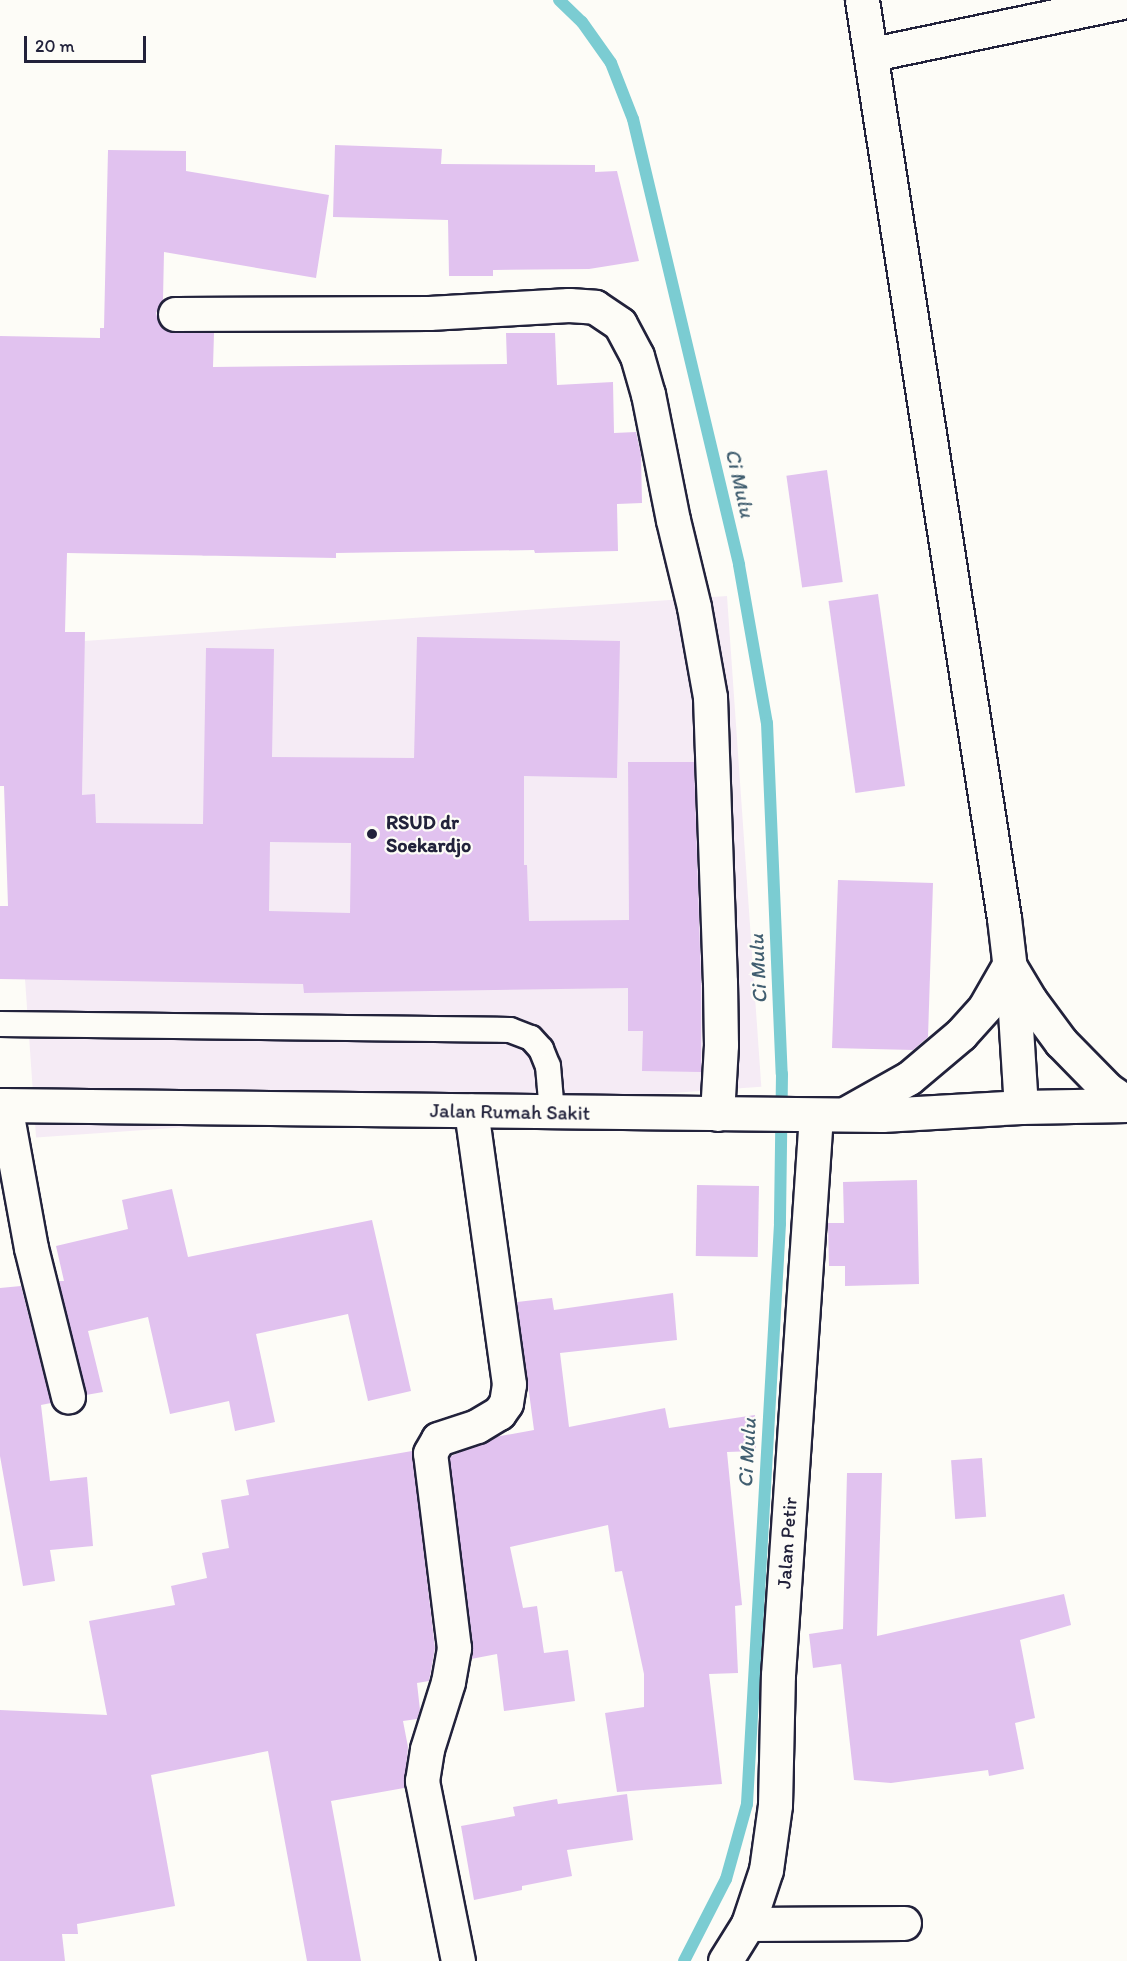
<!DOCTYPE html>
<style>
body{margin:0}
#map{position:relative;width:1127px;height:1961px;overflow:hidden;background:#fdfcf7;font-family:Itim,sans-serif}
div>[style]{position:absolute}
.built>*{inset:0;background:#f5ebf5;transform-origin:0 0}
.stream>*{height:12px;margin:-6px;padding:0 6px;transform-origin:6px;border-radius:6px;background:#7bccd2}
.building>*{inset:0;background:#e1c2ef;transform-origin:0 0}
.roads{filter:drop-shadow(2px 0 #22223b) drop-shadow(-2px 0 #22223b) drop-shadow(0 2px #22223b) drop-shadow(0 -2px #22223b)}
.service>*{height:24px;margin:-12px;padding:0 12px;transform-origin:12px;border-radius:12px;background:#fdfcf7}
.minor>*{height:33px;margin:-16.5px;padding:0 16.5px;transform-origin:16.5px;border-radius:16.5px;background:#fdfcf7}
.tertiary>*{height:33px;margin:-16.5px;padding:0 16.5px;transform-origin:16.5px;border-radius:16.5px;background:#fdfcf7}
.secondary>*{height:33px;margin:-16.5px;padding:0 16.5px;transform-origin:16.5px;border-radius:16.5px;background:#fdfcf7}
.dots>*{width:16px;height:16px;translate:-50% -50%;box-sizing:border-box;border:3px solid #fdfcf7;border-radius:50%}
span{translate:-50% -50%;white-space:nowrap;text-align:center;line-height:1.15;-webkit-text-stroke:4.5px #fdfcf7;paint-order:stroke}
.poi-label{font-size:20px;color:#22223b;font-weight:700}
.left{translate:0 -50%;text-align:left}
.street-label{font-size:20px;color:#22223b}
.water-label{font-size:21px;color:#415e70;font-style:italic}
.scale{position:absolute;left:24px;top:36px;width:122px;height:27px;box-sizing:border-box;border:3px solid #22223b;border-top:0;padding-left:8px;font-size:18px;line-height:21px;white-space:nowrap;color:#22223b;-webkit-text-stroke:4px #fdfcf7;paint-order:stroke}
</style>
<div id="map">
<div class="built">
<div style="left:727px;top:596px;width:492px;height:727px;rotate:86deg"></div>
</div>
<div class="stream">
<div style="left:559px;top:0;width:32px;rotate:44deg"></div>
<div style="left:582px;top:22px;width:50px;rotate:54.7deg"></div>
<div style="left:611px;top:63px;width:60px;rotate:68.6deg"></div>
<div style="left:633px;top:119px;width:458px;rotate:76.6deg"></div>
<div style="left:739px;top:565px;width:160px;rotate:80deg"></div>
<div style="left:767px;top:723px;width:351px;rotate:87.6deg"></div>
<div style="left:782px;top:1074px;width:150px;rotate:90.8deg"></div>
<div style="left:780px;top:1224px;width:581px;rotate:93.26deg"></div>
<div style="left:747px;top:1804px;width:78px;rotate:105.6deg"></div>
<div style="left:726px;top:1879px;width:92px;rotate:117.1deg"></div>
</div>
<div class="building">
<div style="clip-path:polygon(335px 145px,442px 149px,441px 164px,595px 165px,595px 172px,617px 171px,639px 261px,589px 269px,493px 270px,493px 276px,449px 276px,448px 220px,333px 217px)"></div>
<div style="clip-path:polygon(evenodd,108px 150px,186px 151px,186px 171px,329px 195px,316px 278px,164px 252px,163px 300px,156px 313px,159px 323px,163px 329px,174px 333px,214px 333px,213px 367px,507px 364px,506px 333px,555px 333px,557px 385px,613px 382px,614px 433px,636px 432px,641px 455px,642px 503px,617px 504px,618px 551px,535px 553px,534px 550px,336px 553px,336px 558px,67px 553px,65px 632px,85px 632px,82px 795px,95px 794px,96px 823px,203px 824px,206px 648px,274px 649px,272px 757px,414px 758px,417px 637px,620px 641px,617px 778px,524px 776px,524px 865px,527px 865px,529px 921px,629px 920px,628px 762px,694px 762px,701px 982px,701px 1072px,642px 1071px,643px 1031px,628px 1031px,628px 988px,304px 993px,303px 984px,0 979px,0 906px,8px 906px,4px 786px,0 786px,0 336px,100px 338px,100px 328px,104px 328px,108px 150px,270px 842px,351px 843px,350px 913px,269px 911px,270px 842px)"></div>
<div style="left:827px;top:470px;width:113px;height:41px;rotate:82deg"></div>
<div style="left:878px;top:594px;width:194px;height:50px;rotate:82deg"></div>
<div style="clip-path:polygon(838px 880px,933px 883px,928px 1037px,913px 1050px,832px 1048px)"></div>
<div style="clip-path:polygon(917px 1180px,919px 1284px,845px 1286px,845px 1266px,829px 1266px,828px 1223px,844px 1223px,843px 1182px)"></div>
<div style="left:697px;top:1185px;width:62px;height:71px;rotate:1deg"></div>
<div style="clip-path:polygon(172px 1189px,188px 1257px,372px 1220px,411px 1391px,368px 1401px,348px 1314px,256px 1334px,275px 1422px,235px 1431px,229px 1401px,170px 1414px,148px 1317px,88px 1331px,103px 1392px,86px 1395px,59px 1281px,64px 1281px,56px 1246px,128px 1229px,122px 1200px)"></div>
<div style="clip-path:polygon(21px 1286px,51px 1403px,41px 1405px,50px 1481px,87px 1477px,93px 1546px,50px 1550px,55px 1581px,23px 1586px,0 1456px,0 1288px)"></div>
<div style="clip-path:polygon(673px 1293px,677px 1340px,560px 1353px,569px 1427px,665px 1408px,669px 1428px,755px 1415px,756px 1451px,727px 1452px,742px 1605px,735px 1606px,738px 1673px,709px 1674px,722px 1784px,617px 1792px,605px 1713px,644px 1707px,644px 1674px,622px 1571px,615px 1572px,608px 1525px,510px 1547px,523px 1608px,537px 1606px,544px 1653px,568px 1650px,575px 1701px,504px 1711px,497px 1654px,471px 1659px,473px 1646px,449px 1457px,495px 1437px,534px 1430px,517px 1302px,552px 1298px,554px 1310px)"></div>
<div style="clip-path:polygon(412px 1451px,435px 1648px,429px 1681px,417px 1683px,420px 1710px,417px 1719px,403px 1721px,408px 1747px,404px 1788px,331px 1801px,361px 1961px,307px 1961px,268px 1751px,151px 1775px,175px 1906px,77px 1924px,78px 1934px,62px 1934px,65px 1961px,0 1961px,0 1710px,107px 1715px,89px 1621px,175px 1605px,171px 1586px,207px 1578px,202px 1553px,229px 1548px,221px 1500px,249px 1495px,246px 1480px)"></div>
<div style="left:982px;top:1458px;width:59px;height:31px;rotate:86deg"></div>
<div style="clip-path:polygon(847px 1473px,882px 1473px,877px 1636px,1064px 1594px,1071px 1625px,1020px 1640px,1035px 1718px,1015px 1723px,1024px 1769px,989px 1776px,988px 1770px,891px 1783px,854px 1780px,841px 1664px,813px 1668px,809px 1634px,843px 1629px)"></div>
<div style="clip-path:polygon(627px 1794px,633px 1840px,567px 1850px,572px 1876px,522px 1886px,522px 1890px,474px 1900px,461px 1826px,515px 1816px,513px 1807px,557px 1799px,558px 1804px)"></div>
</div>
<div class="roads">
<div class="service">
<div style="left:0;top:1024px;width:510px;rotate:0.67deg"></div>
<div style="left:510px;top:1030px;width:22px;rotate:21deg"></div>
<div style="left:531px;top:1038px;width:15px;rotate:48deg"></div>
<div style="left:541px;top:1049px;width:18px;rotate:68deg"></div>
<div style="left:548px;top:1066px;width:47px;rotate:85.1deg"></div>
</div>
<div class="minor">
<div style="left:873px;top:54px;width:259px;rotate:-11.8deg"></div>
<div style="left:175px;top:314px;width:254px;rotate:-0.2deg"></div>
<div style="left:429px;top:313px;width:140px;rotate:-3.3deg"></div>
<div style="left:569px;top:305px;width:26px;rotate:4deg"></div>
<div style="left:595px;top:307px;width:30px;rotate:34deg"></div>
<div style="left:620px;top:324px;width:36px;rotate:62deg"></div>
<div style="left:637px;top:356px;width:40px;rotate:74deg"></div>
<div style="left:648px;top:394px;width:128px;rotate:78.8deg"></div>
<div style="left:673px;top:520px;width:89px;rotate:76.4deg"></div>
<div style="left:694px;top:607px;width:91px;rotate:79.9deg"></div>
<div style="left:710px;top:697px;width:285px;rotate:88deg"></div>
<div style="left:720px;top:982px;width:63px;rotate:89.1deg"></div>
<div style="left:721px;top:1045px;width:69px;rotate:93.3deg"></div>
<div style="left:5px;top:1105px;width:145px;rotate:79.7deg"></div>
<div style="left:31px;top:1248px;width:153px;rotate:76deg"></div>
<div style="left:748px;top:1924px;width:156px;rotate:-0.4deg"></div>
<div style="left:458px;top:1961px;width:184px;rotate:-101.3deg"></div>
<div style="left:422px;top:1781px;width:32px;rotate:-81deg"></div>
<div style="left:427px;top:1749px;width:70px;rotate:-72.6deg"></div>
<div style="left:448px;top:1682px;width:35px;rotate:-80deg"></div>
<div style="left:454px;top:1648px;width:196px;rotate:-97deg"></div>
<div style="left:430px;top:1453px;width:16px;rotate:-60deg"></div>
<div style="left:438px;top:1439px;width:41px;rotate:-18.4deg"></div>
<div style="left:477px;top:1426px;width:26px;rotate:-31deg"></div>
<div style="left:499px;top:1413px;width:12px;rotate:-55deg"></div>
<div style="left:506px;top:1403px;width:19px;rotate:-81deg"></div>
<div style="left:509px;top:1384px;width:276px;rotate:-97.9deg"></div>
<div style="left:725px;top:1961px;width:44px;rotate:-58.1deg"></div>
<div style="left:748px;top:1924px;width:57px;rotate:-71.6deg"></div>
<div style="left:766px;top:1870px;width:66px;rotate:-82.1deg"></div>
<div style="left:775px;top:1805px;width:130px;rotate:-88.7deg"></div>
<div style="left:778px;top:1675px;width:561px;rotate:-86.12deg"></div>
</div>
<div class="tertiary">
<div style="left:862px;top:0;width:929px;rotate:81.21deg"></div>
<div style="left:1004px;top:918px;width:95px;rotate:83.3deg"></div>
<div style="left:1015px;top:1012px;width:95px;rotate:86.4deg"></div>
</div>
<div class="secondary">
<div style="left:1009px;top:965px;width:41px;rotate:59deg"></div>
<div style="left:1030px;top:1000px;width:52px;rotate:53.6deg"></div>
<div style="left:1061px;top:1042px;width:66px;rotate:45.6deg"></div>
<div style="left:1107px;top:1089px;width:24px;rotate:35deg"></div>
<div style="left:0;top:1105px;width:882px;rotate:0.65deg"></div>
<div style="left:882px;top:1115px;width:139px;rotate:-3.3deg"></div>
<div style="left:1021px;top:1107px;width:106px;rotate:-1.1deg"></div>
<div style="left:845px;top:1114px;width:73px;rotate:-29.4deg"></div>
<div style="left:909px;top:1078px;width:68px;rotate:-40.2deg"></div>
<div style="left:961px;top:1034px;width:36px;rotate:-48deg"></div>
<div style="left:985px;top:1007px;width:48px;rotate:-60.3deg"></div>
</div>
</div>
<div class="dots">
<div style="left:372px;top:834px;background:#22223b"></div>
</div>
<div class="poi-label">
<span class="left" style="left:386px;top:834px">RSUD dr<br>Soekardjo</span>
</div>
<div class="street-label">
<span style="left:510px;top:1112px;rotate:1deg">Jalan Rumah Sakit</span>
<span style="left:787px;top:1543px;rotate:-86deg">Jalan Petir</span>
</div>
<div class="water-label">
<span style="left:740px;top:483px;rotate:77deg">Ci Mulu</span>
<span style="left:758px;top:969px;rotate:-93deg">Ci Mulu</span>
<span style="left:747px;top:1453px;rotate:-87deg">Ci Mulu</span>
</div>
<div class="scale">20 m</div>
</div>
